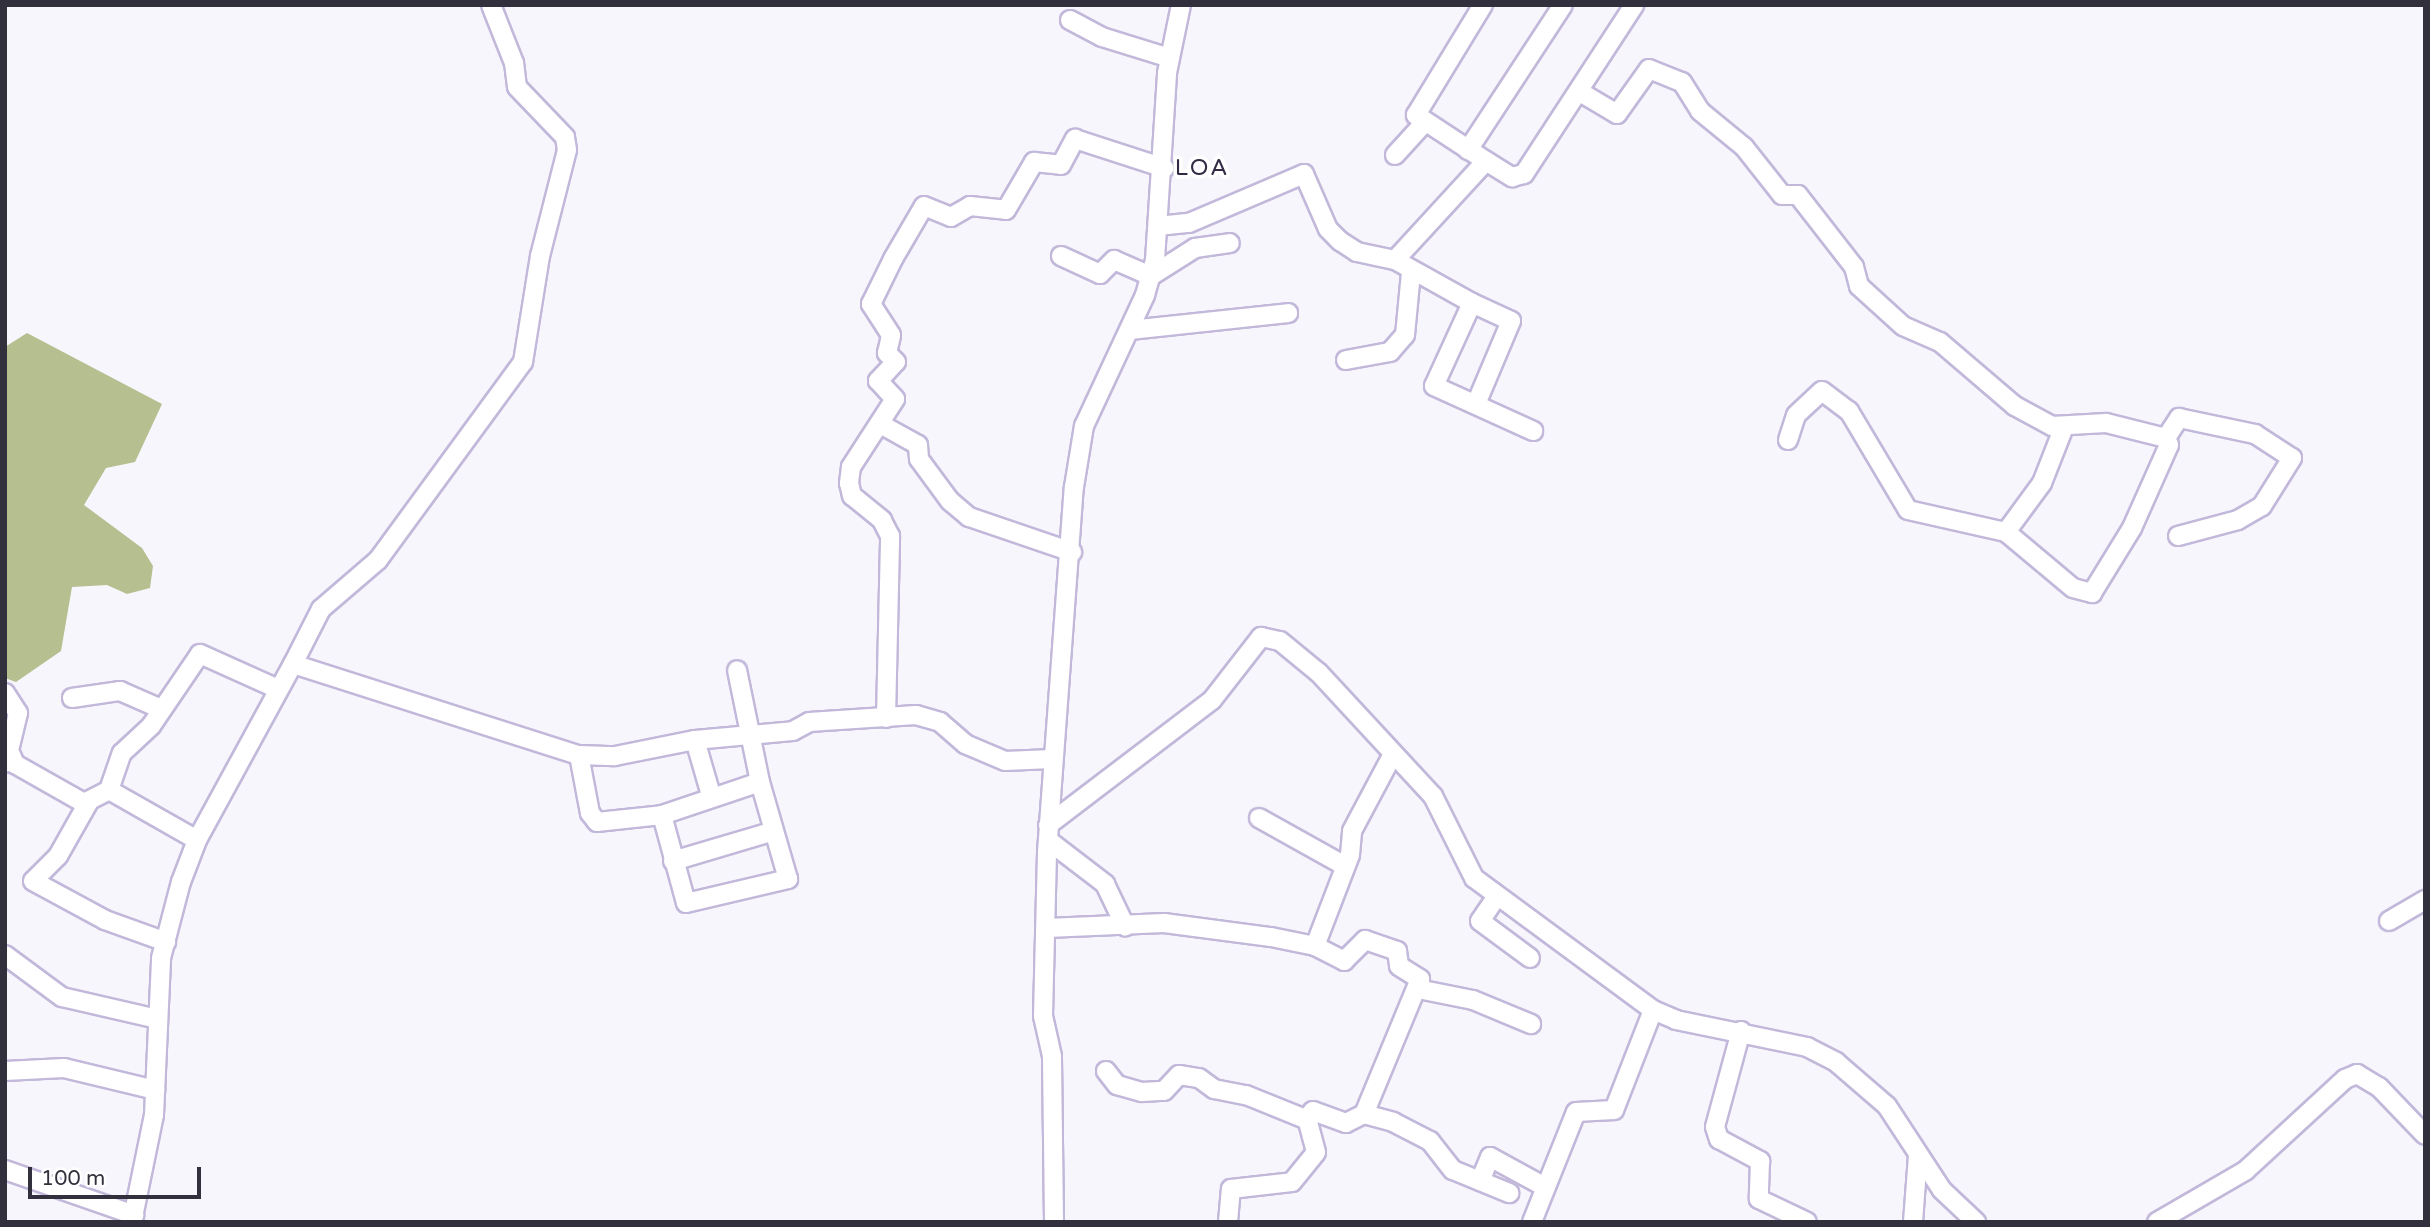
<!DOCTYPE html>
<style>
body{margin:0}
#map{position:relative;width:2430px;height:1227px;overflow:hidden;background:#f8f6fd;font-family:"Varela Round",sans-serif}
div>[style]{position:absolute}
.forest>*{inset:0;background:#b5bf90}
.roads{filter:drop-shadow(2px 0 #c2b8da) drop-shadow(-2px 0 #c2b8da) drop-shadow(0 2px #c2b8da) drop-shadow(0 -2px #c2b8da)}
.minor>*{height:18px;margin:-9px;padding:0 9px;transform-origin:9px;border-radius:9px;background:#fff}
span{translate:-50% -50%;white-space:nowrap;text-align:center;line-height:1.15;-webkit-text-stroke:7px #fff;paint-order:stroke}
.quarter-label{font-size:23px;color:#322a44;letter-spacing:2px}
.frame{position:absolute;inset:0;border:7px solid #33303d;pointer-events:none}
.scale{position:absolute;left:28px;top:1167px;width:173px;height:32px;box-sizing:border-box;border:4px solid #33303d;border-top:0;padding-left:9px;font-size:21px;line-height:24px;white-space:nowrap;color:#33303d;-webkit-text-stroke:5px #fff;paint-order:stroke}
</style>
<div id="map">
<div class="forest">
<div style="clip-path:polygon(27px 333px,162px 404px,135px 462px,106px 468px,84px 505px,142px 548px,153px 566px,150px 588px,127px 594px,107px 585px,72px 587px,61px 651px,16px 682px,5px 678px,5px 347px)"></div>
</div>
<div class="roads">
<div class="minor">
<div style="left:1070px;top:20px;width:36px;rotate:28deg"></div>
<div style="left:1102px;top:37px;width:71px;rotate:17.2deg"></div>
<div style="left:1580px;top:92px;width:43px;rotate:30.7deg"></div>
<div style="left:1617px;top:114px;width:55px;rotate:-54.6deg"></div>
<div style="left:1649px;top:69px;width:35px;rotate:22deg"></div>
<div style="left:1682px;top:82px;width:34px;rotate:58deg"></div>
<div style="left:1700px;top:111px;width:57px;rotate:39.3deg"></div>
<div style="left:1744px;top:147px;width:61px;rotate:51.6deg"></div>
<div style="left:1782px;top:195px;width:16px"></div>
<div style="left:1798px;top:195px;width:91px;rotate:52.1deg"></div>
<div style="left:1854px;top:267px;width:20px;rotate:75deg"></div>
<div style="left:1859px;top:286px;width:59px;rotate:42.3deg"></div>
<div style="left:1903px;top:326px;width:40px;rotate:23.4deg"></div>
<div style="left:1940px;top:342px;width:99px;rotate:40.5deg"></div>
<div style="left:2015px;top:406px;width:42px;rotate:28.4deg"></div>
<div style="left:2052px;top:426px;width:54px;rotate:-3.2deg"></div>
<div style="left:2106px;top:423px;width:62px;rotate:14deg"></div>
<div style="left:1468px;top:150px;width:173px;rotate:-56.8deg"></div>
<div style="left:1395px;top:155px;width:45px;rotate:-47.7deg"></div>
<div style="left:1486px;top:161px;width:31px;rotate:32deg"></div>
<div style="left:1512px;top:177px;width:12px;rotate:-14deg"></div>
<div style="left:1524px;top:174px;width:202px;rotate:-56.9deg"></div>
<div style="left:1158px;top:226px;width:31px;rotate:-6deg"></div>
<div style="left:1189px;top:223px;width:125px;rotate:-23.1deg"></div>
<div style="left:1304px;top:174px;width:60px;rotate:66.4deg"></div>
<div style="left:1328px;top:229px;width:17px;rotate:45deg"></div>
<div style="left:1340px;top:241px;width:20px;rotate:33deg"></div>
<div style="left:1357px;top:252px;width:39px;rotate:12deg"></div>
<div style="left:1395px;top:260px;width:134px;rotate:-47.4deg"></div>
<div style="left:1486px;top:161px;width:84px;rotate:-146.7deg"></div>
<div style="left:1416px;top:115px;width:129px;rotate:-58.7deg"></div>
<div style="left:1061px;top:256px;width:43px;rotate:24.8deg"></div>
<div style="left:1100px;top:274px;width:20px;rotate:-45deg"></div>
<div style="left:1114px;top:260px;width:40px;rotate:23.4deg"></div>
<div style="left:1151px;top:276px;width:52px;rotate:-32.5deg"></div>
<div style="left:1195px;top:248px;width:35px;rotate:-8deg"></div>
<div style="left:1395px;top:260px;width:88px;rotate:29.2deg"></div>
<div style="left:1472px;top:303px;width:91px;rotate:114.6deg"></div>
<div style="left:1434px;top:386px;width:109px;rotate:24.4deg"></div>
<div style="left:1472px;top:303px;width:43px;rotate:24.8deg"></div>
<div style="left:1511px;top:321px;width:90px;rotate:112.9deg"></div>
<div style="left:1130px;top:330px;width:159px;rotate:-6.1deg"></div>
<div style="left:1346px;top:360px;width:45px;rotate:-10.3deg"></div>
<div style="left:1390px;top:352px;width:23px;rotate:-49deg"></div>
<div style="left:1405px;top:335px;width:62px;rotate:-84.5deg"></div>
<div style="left:882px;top:425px;width:41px;rotate:29.1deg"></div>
<div style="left:918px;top:445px;width:14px;rotate:86deg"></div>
<div style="left:919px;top:459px;width:52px;rotate:53.6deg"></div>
<div style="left:950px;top:501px;width:25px;rotate:40deg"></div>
<div style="left:969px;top:517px;width:109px;rotate:18.8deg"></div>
<div style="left:1788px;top:440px;width:26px;rotate:-72deg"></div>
<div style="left:1796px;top:415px;width:35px;rotate:-43deg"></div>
<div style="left:1822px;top:391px;width:34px;rotate:37deg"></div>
<div style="left:1849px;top:411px;width:115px;rotate:59.2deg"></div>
<div style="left:1908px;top:510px;width:100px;rotate:12.7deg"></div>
<div style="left:2006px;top:532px;width:87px;rotate:39.9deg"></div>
<div style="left:2073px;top:588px;width:20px;rotate:15deg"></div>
<div style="left:2092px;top:593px;width:76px;rotate:-58.4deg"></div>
<div style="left:2132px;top:528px;width:91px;rotate:-66deg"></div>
<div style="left:2169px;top:445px;width:8px;rotate:-113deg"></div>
<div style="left:2166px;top:438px;width:24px;rotate:-57deg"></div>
<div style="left:2179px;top:418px;width:78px;rotate:11.9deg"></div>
<div style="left:2255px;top:434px;width:44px;rotate:33deg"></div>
<div style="left:2292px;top:458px;width:57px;rotate:122deg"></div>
<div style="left:2262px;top:506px;width:28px;rotate:150deg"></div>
<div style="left:2238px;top:520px;width:62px;rotate:165.1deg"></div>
<div style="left:2006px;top:532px;width:61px;rotate:-53.7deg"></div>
<div style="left:2042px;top:483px;width:60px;rotate:-68.6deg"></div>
<div style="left:293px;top:664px;width:62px;rotate:-63deg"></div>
<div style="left:321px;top:609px;width:75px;rotate:-40.7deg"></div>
<div style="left:378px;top:560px;width:245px;rotate:-53.8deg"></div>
<div style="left:523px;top:362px;width:107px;rotate:-80.9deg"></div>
<div style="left:540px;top:256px;width:109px;rotate:-75.7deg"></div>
<div style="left:567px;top:150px;width:13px;rotate:-99deg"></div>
<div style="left:565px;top:137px;width:69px;rotate:-133.8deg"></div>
<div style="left:517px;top:87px;width:24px;rotate:-97deg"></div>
<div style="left:514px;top:63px;width:62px;rotate:-111.6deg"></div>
<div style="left:5px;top:693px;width:24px;rotate:57deg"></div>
<div style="left:18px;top:713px;width:51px;rotate:103.5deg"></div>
<div style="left:72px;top:698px;width:49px;rotate:-8.3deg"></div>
<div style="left:120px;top:691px;width:45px;rotate:23.7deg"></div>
<div style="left:886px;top:718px;width:182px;rotate:-88.7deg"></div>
<div style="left:890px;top:536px;width:18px;rotate:-117deg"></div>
<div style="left:882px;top:520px;width:38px;rotate:-141deg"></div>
<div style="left:852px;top:496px;width:13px;rotate:-103deg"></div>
<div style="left:849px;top:483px;width:16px;rotate:-83deg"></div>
<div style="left:851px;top:467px;width:81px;rotate:-57.1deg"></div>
<div style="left:895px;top:399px;width:25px;rotate:-133deg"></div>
<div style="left:878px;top:381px;width:26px;rotate:-47deg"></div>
<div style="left:896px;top:362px;width:13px;rotate:-135deg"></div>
<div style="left:887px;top:353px;width:18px;rotate:-77deg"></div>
<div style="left:891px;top:335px;width:37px;rotate:-123deg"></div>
<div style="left:871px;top:304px;width:50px;rotate:-63.9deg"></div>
<div style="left:893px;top:259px;width:61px;rotate:-59.7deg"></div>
<div style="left:924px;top:206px;width:29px;rotate:22deg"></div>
<div style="left:951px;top:217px;width:22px;rotate:-30deg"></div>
<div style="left:970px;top:206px;width:36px;rotate:6deg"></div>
<div style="left:1006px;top:210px;width:56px;rotate:-59.7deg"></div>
<div style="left:1034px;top:162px;width:27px;rotate:6deg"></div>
<div style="left:1061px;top:165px;width:30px;rotate:-62deg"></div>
<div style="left:1075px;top:139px;width:94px;rotate:18deg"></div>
<div style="left:695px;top:740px;width:57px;rotate:73.8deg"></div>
<div style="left:11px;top:755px;width:10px;rotate:66deg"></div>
<div style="left:15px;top:764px;width:79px;rotate:29.5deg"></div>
<div style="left:84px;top:803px;width:28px;rotate:-27deg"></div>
<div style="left:109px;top:790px;width:101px;rotate:29.6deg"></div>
<div style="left:579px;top:755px;width:59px;rotate:79.3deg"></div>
<div style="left:590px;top:813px;width:11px;rotate:52deg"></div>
<div style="left:597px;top:822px;width:65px;rotate:-6.1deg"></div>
<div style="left:662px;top:815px;width:103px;rotate:-18.6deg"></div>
<div style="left:109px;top:790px;width:39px;rotate:-71deg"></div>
<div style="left:122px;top:753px;width:40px;rotate:-43deg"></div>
<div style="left:151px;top:726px;width:87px;rotate:-55.8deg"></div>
<div style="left:200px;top:654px;width:85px;rotate:24.2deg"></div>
<div style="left:88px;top:803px;width:61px;rotate:119.5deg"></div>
<div style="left:58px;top:856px;width:35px;rotate:135deg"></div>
<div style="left:33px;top:881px;width:82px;rotate:28.4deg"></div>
<div style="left:105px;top:920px;width:65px;rotate:19.8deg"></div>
<div style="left:662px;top:815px;width:91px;rotate:74.7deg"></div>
<div style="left:686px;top:903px;width:105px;rotate:-13.2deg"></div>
<div style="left:788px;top:879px;width:101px;rotate:-106.1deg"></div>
<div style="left:760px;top:782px;width:114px;rotate:-101.6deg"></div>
<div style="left:1259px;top:818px;width:98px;rotate:29.2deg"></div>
<div style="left:1048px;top:825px;width:206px;rotate:-37.3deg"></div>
<div style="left:1212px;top:700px;width:80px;rotate:-52.1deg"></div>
<div style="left:1261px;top:637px;width:19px;rotate:12deg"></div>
<div style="left:1280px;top:641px;width:50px;rotate:39.4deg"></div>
<div style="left:1319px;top:673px;width:168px;rotate:47.2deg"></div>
<div style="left:1433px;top:796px;width:92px;rotate:63.4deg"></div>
<div style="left:1474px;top:878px;width:222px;rotate:36.4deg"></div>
<div style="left:1653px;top:1010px;width:25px;rotate:23deg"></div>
<div style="left:1676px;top:1020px;width:134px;rotate:11.6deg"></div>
<div style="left:1807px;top:1047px;width:33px;rotate:27deg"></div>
<div style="left:1836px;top:1062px;width:67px;rotate:40.8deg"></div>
<div style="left:1887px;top:1106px;width:100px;rotate:56.8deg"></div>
<div style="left:1942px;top:1190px;width:47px;rotate:43.3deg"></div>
<div style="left:1049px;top:841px;width:71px;rotate:37.5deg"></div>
<div style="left:1105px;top:884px;width:47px;rotate:64.5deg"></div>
<div style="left:673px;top:861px;width:105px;rotate:-16.5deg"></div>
<div style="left:1497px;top:896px;width:30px;rotate:124deg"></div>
<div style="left:1480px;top:921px;width:62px;rotate:36.5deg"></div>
<div style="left:2389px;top:921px;width:42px;rotate:-30.3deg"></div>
<div style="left:1047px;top:928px;width:117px;rotate:-2.4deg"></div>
<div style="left:1164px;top:923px;width:108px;rotate:7.5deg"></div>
<div style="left:1271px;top:937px;width:45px;rotate:11.6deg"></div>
<div style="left:1315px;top:946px;width:33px;rotate:27deg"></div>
<div style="left:1344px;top:961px;width:30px;rotate:-45deg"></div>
<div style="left:1365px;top:940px;width:34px;rotate:19deg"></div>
<div style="left:1397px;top:951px;width:15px;rotate:82deg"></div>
<div style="left:1399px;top:966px;width:25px;rotate:32deg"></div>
<div style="left:1420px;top:979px;width:146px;rotate:112.5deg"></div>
<div style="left:1315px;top:946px;width:97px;rotate:-69deg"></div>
<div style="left:1350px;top:855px;width:24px;rotate:-85deg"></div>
<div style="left:1352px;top:831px;width:87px;rotate:-62deg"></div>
<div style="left:5px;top:955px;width:71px;rotate:36.4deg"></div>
<div style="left:62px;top:997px;width:98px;rotate:13deg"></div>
<div style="left:1418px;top:989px;width:56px;rotate:11.3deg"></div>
<div style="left:1473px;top:1000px;width:63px;rotate:22.5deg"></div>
<div style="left:1741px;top:1031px;width:99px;rotate:105.2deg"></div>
<div style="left:1715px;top:1127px;width:13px;rotate:72deg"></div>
<div style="left:1719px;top:1139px;width:47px;rotate:28.2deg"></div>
<div style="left:1760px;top:1161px;width:38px;rotate:92deg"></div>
<div style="left:1759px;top:1199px;width:53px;rotate:25.6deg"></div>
<div style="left:5px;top:1071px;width:59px;rotate:-2.9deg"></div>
<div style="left:64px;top:1068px;width:94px;rotate:13.6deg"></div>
<div style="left:1106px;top:1071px;width:18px;rotate:52deg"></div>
<div style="left:1117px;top:1085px;width:26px;rotate:16deg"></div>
<div style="left:1142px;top:1092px;width:22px;rotate:-3deg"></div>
<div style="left:1164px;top:1091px;width:22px;rotate:-47deg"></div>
<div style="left:1179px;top:1075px;width:20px;rotate:9deg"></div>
<div style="left:1199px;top:1078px;width:19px;rotate:36deg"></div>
<div style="left:1214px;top:1089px;width:33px;rotate:11deg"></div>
<div style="left:1246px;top:1095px;width:67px;rotate:22deg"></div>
<div style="left:5px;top:1170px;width:137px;rotate:19.2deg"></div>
<div style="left:1480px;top:1181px;width:26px;rotate:-67deg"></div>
<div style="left:1490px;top:1157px;width:63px;rotate:28.6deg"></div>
<div style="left:132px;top:1222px;width:109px;rotate:-78.4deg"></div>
<div style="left:154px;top:1115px;width:157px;rotate:-87.4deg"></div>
<div style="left:161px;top:958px;width:79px;rotate:-75.3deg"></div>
<div style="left:181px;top:882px;width:45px;rotate:-69.1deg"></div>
<div style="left:197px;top:840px;width:200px;rotate:-61.4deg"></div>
<div style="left:293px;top:664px;width:300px;rotate:17.7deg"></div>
<div style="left:579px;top:755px;width:36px;rotate:2deg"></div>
<div style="left:615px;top:756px;width:82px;rotate:-11.3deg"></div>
<div style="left:695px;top:740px;width:98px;rotate:-5.2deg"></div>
<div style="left:793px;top:731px;width:18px;rotate:-29deg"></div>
<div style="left:809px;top:722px;width:107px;rotate:-3.7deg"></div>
<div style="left:916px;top:715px;width:25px;rotate:16deg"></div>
<div style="left:940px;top:722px;width:33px;rotate:41deg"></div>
<div style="left:965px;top:744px;width:43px;rotate:23deg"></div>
<div style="left:1005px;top:761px;width:47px;rotate:-2.4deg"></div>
<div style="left:1054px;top:1222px;width:166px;rotate:-90.7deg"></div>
<div style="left:1052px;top:1056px;width:41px;rotate:-102.7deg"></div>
<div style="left:1043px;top:1016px;width:164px;rotate:-88.6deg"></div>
<div style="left:1047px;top:852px;width:366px;rotate:-85.8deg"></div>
<div style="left:1074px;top:487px;width:62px;rotate:-80.7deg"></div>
<div style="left:1084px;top:426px;width:145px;rotate:-65deg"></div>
<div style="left:1145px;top:295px;width:36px;rotate:-74deg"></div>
<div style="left:1155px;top:260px;width:187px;rotate:-86.3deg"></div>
<div style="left:1167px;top:73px;width:69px;rotate:-78.4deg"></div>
<div style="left:1228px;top:1222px;width:33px;rotate:-85deg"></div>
<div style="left:1231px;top:1189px;width:61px;rotate:-6.5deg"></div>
<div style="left:1292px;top:1182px;width:38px;rotate:-51deg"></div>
<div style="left:1316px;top:1152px;width:35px;rotate:-105deg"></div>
<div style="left:1307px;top:1118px;width:9px;rotate:-49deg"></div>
<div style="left:1313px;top:1111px;width:35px;rotate:20deg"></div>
<div style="left:1346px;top:1123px;width:20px;rotate:-27deg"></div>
<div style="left:1364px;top:1114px;width:30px;rotate:15deg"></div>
<div style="left:1393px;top:1122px;width:42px;rotate:27.2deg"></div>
<div style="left:1430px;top:1141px;width:37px;rotate:52deg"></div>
<div style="left:1453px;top:1170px;width:61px;rotate:22.3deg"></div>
<div style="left:1532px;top:1222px;width:118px;rotate:-68.2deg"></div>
<div style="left:1576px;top:1112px;width:38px;rotate:-3deg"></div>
<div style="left:1614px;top:1110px;width:107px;rotate:-68.7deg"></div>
<div style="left:1913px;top:1222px;width:66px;rotate:-85.7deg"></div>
<div style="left:2157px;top:1222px;width:102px;rotate:-30.1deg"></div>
<div style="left:2245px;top:1171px;width:136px;rotate:-42.6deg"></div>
<div style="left:2345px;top:1079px;width:13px;rotate:-23deg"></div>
<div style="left:2357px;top:1074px;width:26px;rotate:31deg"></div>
<div style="left:2379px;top:1087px;width:66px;rotate:46.2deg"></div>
</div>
</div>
<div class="quarter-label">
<span style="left:1202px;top:168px">LOA</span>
</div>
<div class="frame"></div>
<div class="scale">100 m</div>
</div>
